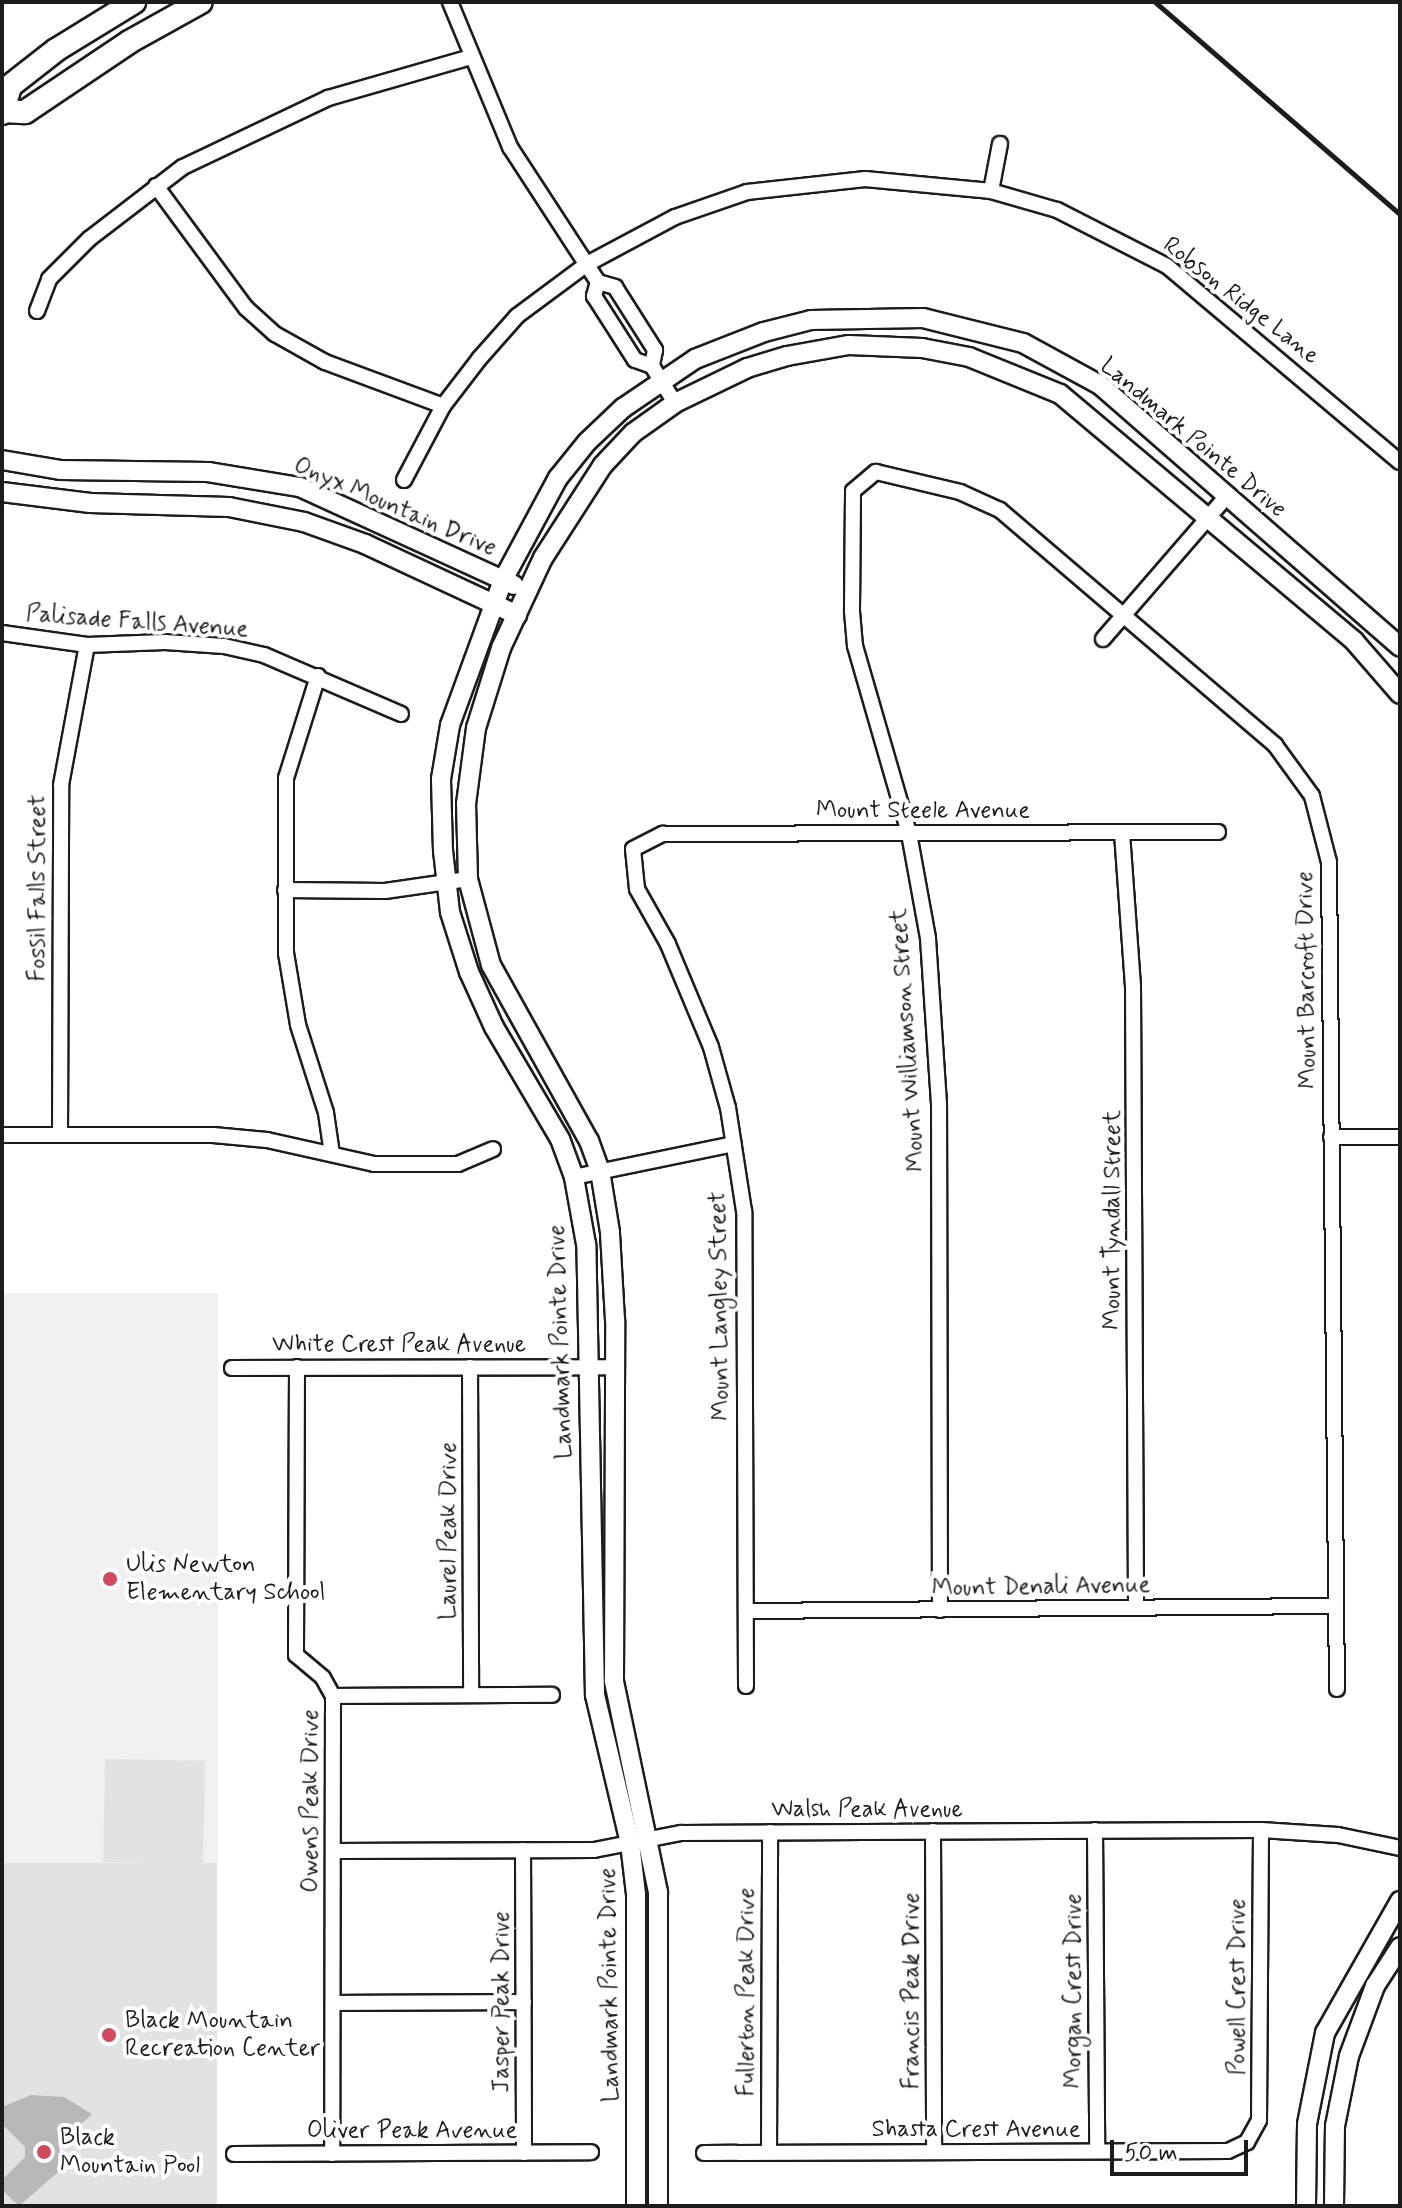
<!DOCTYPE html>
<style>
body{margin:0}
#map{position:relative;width:1402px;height:2208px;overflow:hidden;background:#fff;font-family:Mynerve,sans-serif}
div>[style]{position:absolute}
.built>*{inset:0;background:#f0f0f0;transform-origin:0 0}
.green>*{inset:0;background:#e2e2e2;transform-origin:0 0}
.water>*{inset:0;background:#b8b8b8}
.roads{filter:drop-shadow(2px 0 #1c1c1c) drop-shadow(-2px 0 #1c1c1c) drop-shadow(0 2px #1c1c1c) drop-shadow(0 -2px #1c1c1c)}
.minor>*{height:14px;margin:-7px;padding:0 7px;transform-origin:7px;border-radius:7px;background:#fff}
.tertiary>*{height:18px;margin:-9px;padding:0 9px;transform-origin:9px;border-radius:9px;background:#fff}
.secondary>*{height:22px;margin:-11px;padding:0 11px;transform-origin:11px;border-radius:11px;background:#fff}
.rail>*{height:5px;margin:-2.5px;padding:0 2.5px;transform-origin:2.5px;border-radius:2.5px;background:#1c1c1c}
.dots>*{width:22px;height:22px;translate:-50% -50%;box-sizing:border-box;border:4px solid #fff;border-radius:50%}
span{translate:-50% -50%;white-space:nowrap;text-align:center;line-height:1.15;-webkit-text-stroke:8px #fff;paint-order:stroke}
.street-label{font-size:24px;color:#1c1c1c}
.poi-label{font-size:24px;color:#1c1c1c}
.left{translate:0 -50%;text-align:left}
.frame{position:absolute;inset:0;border:4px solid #1c1c1c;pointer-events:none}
.scale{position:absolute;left:1110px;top:2140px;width:138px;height:36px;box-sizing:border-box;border:4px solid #1c1c1c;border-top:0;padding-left:10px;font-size:24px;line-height:28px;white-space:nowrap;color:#1c1c1c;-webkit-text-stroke:6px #fff;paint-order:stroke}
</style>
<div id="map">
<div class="built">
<div style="left:218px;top:1293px;width:571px;height:216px;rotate:90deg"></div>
</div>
<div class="green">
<div style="left:105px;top:1759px;width:100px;height:103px;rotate:1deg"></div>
<div style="left:2px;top:1863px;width:215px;height:343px"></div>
</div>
<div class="water">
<div style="clip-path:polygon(31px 2095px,64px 2097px,92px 2114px,58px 2146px,72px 2160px,19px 2206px,2px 2190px,2px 2180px,25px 2157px,25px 2147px,2px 2124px,2px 2107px)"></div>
</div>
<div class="roads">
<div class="minor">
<div style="left:450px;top:2px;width:157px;rotate:67.5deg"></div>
<div style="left:510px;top:147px;width:161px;rotate:56.9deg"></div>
<div style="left:598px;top:282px;width:18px;rotate:16deg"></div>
<div style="left:615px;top:287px;width:75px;rotate:57.6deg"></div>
<div style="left:655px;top:350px;width:16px;rotate:101deg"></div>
<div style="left:156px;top:186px;width:152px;rotate:53.6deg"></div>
<div style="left:246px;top:308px;width:39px;rotate:42deg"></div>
<div style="left:275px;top:334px;width:57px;rotate:29.2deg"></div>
<div style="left:325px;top:362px;width:126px;rotate:20.4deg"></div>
<div style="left:991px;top:191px;width:48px;rotate:-79.2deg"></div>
<div style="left:598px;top:282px;width:15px;rotate:106deg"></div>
<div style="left:594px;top:296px;width:76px;rotate:57.4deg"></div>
<div style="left:635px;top:360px;width:18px;rotate:19deg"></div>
<div style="left:652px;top:366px;width:44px;rotate:58.1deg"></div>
<div style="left:37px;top:311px;width:34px;rotate:-69deg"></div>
<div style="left:49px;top:279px;width:57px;rotate:-45deg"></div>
<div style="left:89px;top:239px;width:118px;rotate:-37.5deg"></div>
<div style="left:183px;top:167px;width:161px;rotate:-25.4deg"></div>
<div style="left:328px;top:98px;width:149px;rotate:-16deg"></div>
<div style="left:404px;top:480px;width:84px;rotate:-62.2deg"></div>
<div style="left:443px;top:406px;width:59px;rotate:-52.5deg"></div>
<div style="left:479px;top:359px;width:57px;rotate:-48.5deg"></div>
<div style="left:517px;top:316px;width:87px;rotate:-36.6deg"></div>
<div style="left:587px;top:264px;width:100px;rotate:-28.1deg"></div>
<div style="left:675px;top:217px;width:76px;rotate:-19.1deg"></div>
<div style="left:747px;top:192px;width:119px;rotate:-6.3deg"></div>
<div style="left:865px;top:179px;width:127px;rotate:5.4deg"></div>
<div style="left:991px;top:191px;width:69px;rotate:16.1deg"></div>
<div style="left:1057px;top:210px;width:123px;rotate:27deg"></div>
<div style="left:1167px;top:266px;width:304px;rotate:40.1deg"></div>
<div style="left:2px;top:633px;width:86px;rotate:8deg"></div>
<div style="left:87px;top:645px;width:78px;rotate:-2.2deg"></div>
<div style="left:165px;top:642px;width:59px;rotate:3.9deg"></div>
<div style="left:224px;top:646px;width:41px;rotate:12.7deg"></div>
<div style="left:264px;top:655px;width:149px;rotate:23.3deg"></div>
<div style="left:1103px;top:639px;width:188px;rotate:-49.1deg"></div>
<div style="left:318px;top:676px;width:107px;rotate:107.4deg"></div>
<div style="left:286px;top:778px;width:175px;rotate:90deg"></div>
<div style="left:286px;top:953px;width:73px;rotate:80.5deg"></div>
<div style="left:298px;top:1025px;width:92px;rotate:72.3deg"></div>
<div style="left:326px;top:1113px;width:41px;rotate:81.7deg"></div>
<div style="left:1122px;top:833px;width:153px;rotate:85.9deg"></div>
<div style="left:1133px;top:986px;width:622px;rotate:89.72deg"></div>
<div style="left:285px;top:890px;width:100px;rotate:0.6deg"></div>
<div style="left:385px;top:891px;width:84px;rotate:-8.2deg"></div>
<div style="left:60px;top:1134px;width:349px;rotate:-89.8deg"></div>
<div style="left:61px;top:785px;width:142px;rotate:-79.5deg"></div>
<div style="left:2px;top:1135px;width:211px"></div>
<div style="left:213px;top:1135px;width:54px;rotate:5.3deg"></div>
<div style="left:267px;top:1140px;width:110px;rotate:12.6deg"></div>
<div style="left:374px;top:1164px;width:84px"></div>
<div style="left:458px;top:1164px;width:38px;rotate:-23deg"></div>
<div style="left:1331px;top:1137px;width:69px"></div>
<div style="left:574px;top:1177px;width:163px;rotate:-11.7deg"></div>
<div style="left:297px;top:1367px;width:288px;rotate:90.2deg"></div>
<div style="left:296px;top:1655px;width:35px;rotate:40deg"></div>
<div style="left:323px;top:1678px;width:21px;rotate:61deg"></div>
<div style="left:333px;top:1696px;width:458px;rotate:90.1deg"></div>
<div style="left:470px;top:1367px;width:328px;rotate:89.8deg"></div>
<div style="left:232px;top:1368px;width:383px;rotate:-0.1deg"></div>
<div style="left:940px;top:1610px;width:506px;rotate:-90.11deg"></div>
<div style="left:939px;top:1104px;width:166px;rotate:-93.8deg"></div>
<div style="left:928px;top:938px;width:107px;rotate:-100.3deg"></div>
<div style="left:909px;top:833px;width:195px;rotate:-106.1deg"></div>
<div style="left:855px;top:646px;width:36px;rotate:-95deg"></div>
<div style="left:852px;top:610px;width:119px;rotate:-89.5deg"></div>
<div style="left:853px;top:491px;width:30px;rotate:-40deg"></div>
<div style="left:876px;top:472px;width:86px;rotate:13.4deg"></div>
<div style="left:960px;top:492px;width:44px;rotate:24.2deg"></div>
<div style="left:1000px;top:510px;width:362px;rotate:40.5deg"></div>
<div style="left:1275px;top:745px;width:63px;rotate:54deg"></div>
<div style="left:1312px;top:796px;width:68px;rotate:75.6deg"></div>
<div style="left:1329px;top:862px;width:827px;rotate:89.45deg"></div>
<div style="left:746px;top:1611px;width:589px;rotate:-0.49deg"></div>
<div style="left:746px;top:1686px;width:475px;rotate:-90.2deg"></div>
<div style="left:744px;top:1211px;width:104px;rotate:-98.8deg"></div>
<div style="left:728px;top:1108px;width:63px;rotate:-105.6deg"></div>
<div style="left:711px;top:1047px;width:112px;rotate:-112.7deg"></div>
<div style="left:668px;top:944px;width:63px;rotate:-119.4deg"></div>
<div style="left:637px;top:889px;width:40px;rotate:-95.7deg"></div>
<div style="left:633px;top:849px;width:34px;rotate:-27deg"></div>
<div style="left:663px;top:834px;width:555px;rotate:-0.21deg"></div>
<div style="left:333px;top:1696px;width:219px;rotate:-0.3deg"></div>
<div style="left:1095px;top:1830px;width:321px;rotate:89.6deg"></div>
<div style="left:933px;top:1831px;width:321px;rotate:89.8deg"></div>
<div style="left:523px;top:1850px;width:303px;rotate:89.8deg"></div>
<div style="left:333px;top:1851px;width:261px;rotate:-0.2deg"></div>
<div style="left:594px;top:1850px;width:89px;rotate:-11.1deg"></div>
<div style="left:681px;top:1833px;width:580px;rotate:-0.3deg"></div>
<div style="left:1261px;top:1830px;width:77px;rotate:3.7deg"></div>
<div style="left:1338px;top:1835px;width:63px;rotate:11.8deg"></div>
<div style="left:333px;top:2003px;width:191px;rotate:-0.3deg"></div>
<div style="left:769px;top:2152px;width:320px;rotate:-89.8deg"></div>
<div style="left:704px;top:2153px;width:524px;rotate:-0.22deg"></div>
<div style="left:1228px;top:2151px;width:21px;rotate:-25deg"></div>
<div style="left:1247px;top:2142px;width:25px;rotate:-61deg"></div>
<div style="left:1259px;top:2120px;width:290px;rotate:-89.6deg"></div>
<div style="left:234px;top:2154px;width:357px;rotate:-0.3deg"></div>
</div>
<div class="tertiary">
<div style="left:2px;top:460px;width:60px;rotate:9.6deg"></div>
<div style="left:61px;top:470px;width:147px;rotate:0.8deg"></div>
<div style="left:208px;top:472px;width:93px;rotate:9.3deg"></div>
<div style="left:300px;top:487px;width:235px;rotate:24.6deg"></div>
<div style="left:2px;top:492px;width:89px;rotate:7.1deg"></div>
<div style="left:90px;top:503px;width:139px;rotate:1.6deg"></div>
<div style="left:229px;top:507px;width:76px;rotate:11.3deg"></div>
<div style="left:304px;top:522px;width:65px;rotate:19.8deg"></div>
<div style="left:365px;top:544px;width:168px;rotate:25deg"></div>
<div style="left:636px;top:2206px;width:312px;rotate:-90deg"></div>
<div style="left:636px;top:1894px;width:51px;rotate:-96.7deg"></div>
<div style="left:630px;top:1843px;width:152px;rotate:-103.3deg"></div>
<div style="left:595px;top:1695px;width:451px;rotate:-91.1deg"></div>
<div style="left:586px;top:1244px;width:68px;rotate:-100.2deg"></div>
<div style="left:574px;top:1177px;width:40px;rotate:-110.2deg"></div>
<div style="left:560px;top:1139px;width:130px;rotate:-120.5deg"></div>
<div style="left:494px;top:1027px;width:60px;rotate:-114.4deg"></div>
<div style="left:469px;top:972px;width:63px;rotate:-107.6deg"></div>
<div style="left:450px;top:912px;width:61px;rotate:-96.5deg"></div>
<div style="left:443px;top:851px;width:72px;rotate:-91.6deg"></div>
<div style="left:441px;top:779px;width:55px;rotate:-80.5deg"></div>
<div style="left:450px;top:725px;width:154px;rotate:-69.9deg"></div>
<div style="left:503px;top:580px;width:116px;rotate:-61.7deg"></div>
<div style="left:558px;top:478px;width:46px;rotate:-51.1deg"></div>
<div style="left:587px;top:442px;width:50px;rotate:-43.4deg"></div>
<div style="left:623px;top:408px;width:87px;rotate:-34.2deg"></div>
<div style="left:695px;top:359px;width:74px;rotate:-21.4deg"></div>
<div style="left:764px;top:332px;width:49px;rotate:-14.3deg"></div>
<div style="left:811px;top:320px;width:112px;rotate:-1deg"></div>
<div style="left:923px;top:318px;width:103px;rotate:14deg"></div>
<div style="left:1023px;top:343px;width:88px;rotate:28.6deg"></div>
<div style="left:1100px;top:385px;width:398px;rotate:41.1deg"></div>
<div style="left:658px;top:2206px;width:314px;rotate:-90deg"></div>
<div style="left:658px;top:1892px;width:216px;rotate:-101.8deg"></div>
<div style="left:614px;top:1681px;width:361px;rotate:-89.8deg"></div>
<div style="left:615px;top:1320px;width:88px;rotate:-93.3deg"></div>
<div style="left:610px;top:1232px;width:62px;rotate:-99.3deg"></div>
<div style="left:600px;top:1171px;width:32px;rotate:-110deg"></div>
<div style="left:589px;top:1141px;width:201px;rotate:-119.1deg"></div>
<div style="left:491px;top:965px;width:89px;rotate:-105deg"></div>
<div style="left:468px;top:879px;width:75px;rotate:-91.5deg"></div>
<div style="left:466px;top:804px;width:77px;rotate:-82.5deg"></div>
<div style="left:476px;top:728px;width:84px;rotate:-72.6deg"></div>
<div style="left:501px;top:648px;width:99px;rotate:-65deg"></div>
<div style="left:543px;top:558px;width:111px;rotate:-57.2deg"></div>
<div style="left:603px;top:465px;width:44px;rotate:-46.8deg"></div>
<div style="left:633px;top:433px;width:52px;rotate:-35.5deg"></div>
<div style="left:675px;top:403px;width:80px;rotate:-25.9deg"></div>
<div style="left:747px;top:368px;width:42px;rotate:-16.7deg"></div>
<div style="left:787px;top:356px;width:63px;rotate:-10.1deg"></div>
<div style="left:849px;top:345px;width:73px;rotate:2.4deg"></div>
<div style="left:922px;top:348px;width:48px;rotate:10.8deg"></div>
<div style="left:969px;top:357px;width:98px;rotate:22.1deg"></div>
<div style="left:1060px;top:394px;width:384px;rotate:40deg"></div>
<div style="left:1354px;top:641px;width:70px;rotate:49deg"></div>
<div style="left:1306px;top:2206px;width:82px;rotate:-89.3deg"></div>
<div style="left:1307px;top:2124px;width:93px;rotate:-78.8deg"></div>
<div style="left:1325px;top:2033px;width:152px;rotate:-60.4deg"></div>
<div style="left:1334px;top:2206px;width:80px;rotate:-89.3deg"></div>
<div style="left:1335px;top:2126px;width:71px;rotate:-78.7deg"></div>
<div style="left:1349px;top:2056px;width:75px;rotate:-69.6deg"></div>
<div style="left:1375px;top:1986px;width:46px;rotate:-57.3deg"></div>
</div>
<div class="secondary">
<div style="left:3px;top:111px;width:22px;rotate:3deg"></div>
<div style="left:25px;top:112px;width:125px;rotate:-33.9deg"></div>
<div style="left:129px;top:42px;width:82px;rotate:-29.1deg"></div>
<div style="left:2px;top:113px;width:28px;rotate:-73deg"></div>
<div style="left:10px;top:86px;width:58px;rotate:-38deg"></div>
<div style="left:56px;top:50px;width:92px;rotate:-31.6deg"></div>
</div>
</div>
<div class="rail">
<div style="left:1155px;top:2px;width:324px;rotate:40.9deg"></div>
</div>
<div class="dots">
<div style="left:110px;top:1579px;background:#d1495b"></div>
<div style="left:109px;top:2035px;background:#d1495b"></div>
<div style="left:44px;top:2152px;background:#d1495b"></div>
</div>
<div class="street-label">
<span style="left:1241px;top:301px;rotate:38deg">Robson Ridge Lane</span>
<span style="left:1193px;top:438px;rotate:40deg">Landmark Pointe Drive</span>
<span style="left:395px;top:507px;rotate:23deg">Onyx Mountain Drive</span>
<span style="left:137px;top:622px;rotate:4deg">Palisade Falls Avenue</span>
<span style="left:923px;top:811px">Mount Steele Avenue</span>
<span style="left:38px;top:888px;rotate:-90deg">Fossil Falls Street</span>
<span style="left:1307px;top:980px;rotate:-91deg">Mount Barcroft Drive</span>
<span style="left:908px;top:1040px;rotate:-94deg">Mount Williamson Street</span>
<span style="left:1113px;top:1220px;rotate:-90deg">Mount Tyndall Street</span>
<span style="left:720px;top:1306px;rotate:-91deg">Mount Langley Street</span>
<span style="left:561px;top:1342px;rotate:-92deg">Landmark Pointe Drive</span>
<span style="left:399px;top:1345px">White Crest Peak Avenue</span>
<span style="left:449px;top:1531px;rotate:-90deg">Laurel Peak Drive</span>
<span style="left:1041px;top:1587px;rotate:-1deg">Mount Denali Avenue</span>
<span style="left:311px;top:1801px;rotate:-90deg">Owens Peak Drive</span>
<span style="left:867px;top:1810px">Walsh Peak Avenue</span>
<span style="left:610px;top:1985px;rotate:-91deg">Landmark Pointe Drive</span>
<span style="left:1238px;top:1987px;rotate:-90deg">Powell Crest Drive</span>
<span style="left:912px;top:1991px;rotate:-90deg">Francis Peak Drive</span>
<span style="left:1074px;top:1991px;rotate:-90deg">Morgan Crest Drive</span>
<span style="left:747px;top:1992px;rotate:-90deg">Fullerton Peak Drive</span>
<span style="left:502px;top:2002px;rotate:-90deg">Jasper Peak Drive</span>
<span style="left:976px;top:2130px">Shasta Crest Avenue</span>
<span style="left:412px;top:2131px">Oliver Peak Avenue</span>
</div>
<div class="poi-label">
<span class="left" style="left:126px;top:1579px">Ulis Newton<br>Elementary School</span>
<span class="left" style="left:125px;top:2035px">Black Mountain<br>Recreation Center</span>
<span class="left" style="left:60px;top:2152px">Black<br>Mountain Pool</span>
</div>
<div class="frame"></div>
<div class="scale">50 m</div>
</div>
